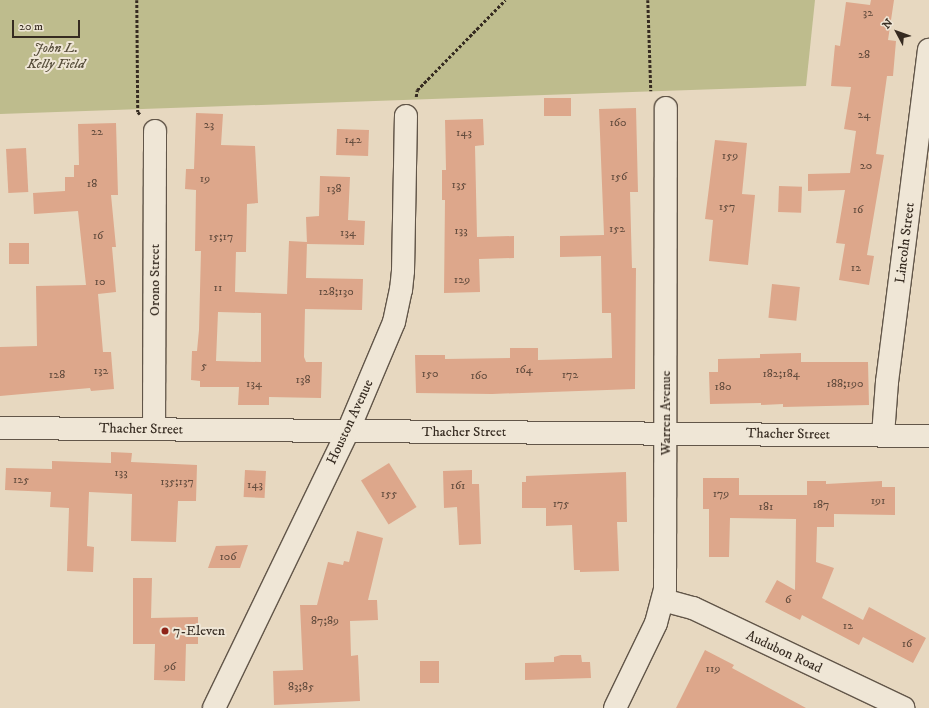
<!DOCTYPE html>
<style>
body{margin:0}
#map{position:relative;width:929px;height:708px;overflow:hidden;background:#e7d8c0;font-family:"IM FELL DW Pica",serif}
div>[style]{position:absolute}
.green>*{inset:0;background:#bebc8d}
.building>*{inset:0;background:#dda78b;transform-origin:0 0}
.path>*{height:2.5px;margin-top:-1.25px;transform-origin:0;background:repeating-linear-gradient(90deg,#362b21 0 3px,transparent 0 5px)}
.roads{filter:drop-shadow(1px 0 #625649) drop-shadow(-1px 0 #625649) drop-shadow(0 1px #625649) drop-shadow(0 -1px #625649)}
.minor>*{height:22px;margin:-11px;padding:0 11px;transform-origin:11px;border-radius:11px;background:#efe6d6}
.dots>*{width:11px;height:11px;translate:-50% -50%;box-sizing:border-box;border:2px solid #efe6d6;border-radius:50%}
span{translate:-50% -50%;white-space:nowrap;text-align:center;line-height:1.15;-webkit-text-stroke:4px #efe6d6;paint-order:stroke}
.number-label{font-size:12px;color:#604a3c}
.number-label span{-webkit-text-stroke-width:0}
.park-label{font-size:14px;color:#584f3c;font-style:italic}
.street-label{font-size:14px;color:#362b21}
.poi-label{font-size:14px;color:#362b21}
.left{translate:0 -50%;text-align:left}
.north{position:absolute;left:877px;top:12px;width:40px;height:40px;-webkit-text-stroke:3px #efe6d6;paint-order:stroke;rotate:311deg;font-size:11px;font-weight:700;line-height:16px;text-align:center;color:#362b21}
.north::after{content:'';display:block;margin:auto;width:14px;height:18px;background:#362b21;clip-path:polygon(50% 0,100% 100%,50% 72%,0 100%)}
.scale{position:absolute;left:12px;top:20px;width:68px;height:18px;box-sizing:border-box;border:2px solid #362b21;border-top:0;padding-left:5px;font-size:12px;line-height:14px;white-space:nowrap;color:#362b21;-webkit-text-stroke:3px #efe6d6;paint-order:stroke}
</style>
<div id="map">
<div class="green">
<div style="clip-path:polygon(0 0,815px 0,806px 86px,0 114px)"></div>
</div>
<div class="building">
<div style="clip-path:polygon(871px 0,894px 0,888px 40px,896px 41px,893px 76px,887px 76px,876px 154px,884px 155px,867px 255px,874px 256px,869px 285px,839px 280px,845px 244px,836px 243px,845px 190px,808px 191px,808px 174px,850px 173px,856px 131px,844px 129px,851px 87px,831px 86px,835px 45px,840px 46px,846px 2px,870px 5px)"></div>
<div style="left:571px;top:98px;width:18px;height:27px;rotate:90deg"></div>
<div style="clip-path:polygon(636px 108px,638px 192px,630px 192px,632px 268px,636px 268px,635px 389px,492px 394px,416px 393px,415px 355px,445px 355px,445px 359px,510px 358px,510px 348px,538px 348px,538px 360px,612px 358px,611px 313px,602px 313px,601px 256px,560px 257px,560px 236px,604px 235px,599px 109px)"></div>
<div style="clip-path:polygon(evenodd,196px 113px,223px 114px,221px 145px,255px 146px,258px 203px,247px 204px,246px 252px,236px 252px,235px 292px,287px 294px,289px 241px,307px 242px,306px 278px,363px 279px,362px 310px,305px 309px,304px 357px,306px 362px,322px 362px,321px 398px,269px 397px,269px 405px,238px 405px,239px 387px,200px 387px,200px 381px,191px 380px,192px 351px,197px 351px,199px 330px,201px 251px,195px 251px,196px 190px,185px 189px,186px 169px,194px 169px,196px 113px,218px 312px,261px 313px,261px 362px,216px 361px,218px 312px)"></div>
<div style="clip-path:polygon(483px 119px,484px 145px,475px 146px,477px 237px,514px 236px,514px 258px,479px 259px,480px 292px,444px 293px,445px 200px,442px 200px,442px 170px,446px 170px,445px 120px)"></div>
<div style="clip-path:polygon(116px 123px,118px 195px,111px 195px,116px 247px,112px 247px,116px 292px,98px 294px,103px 352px,111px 352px,114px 389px,91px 391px,90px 388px,0 396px,0 347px,37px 346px,36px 286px,86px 285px,78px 211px,34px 214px,33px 193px,65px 191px,65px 177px,74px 177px,74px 165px,79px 165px,78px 124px)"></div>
<div style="left:337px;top:129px;width:32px;height:26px;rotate:2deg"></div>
<div style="clip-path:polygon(715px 140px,747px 143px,742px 194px,755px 195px,748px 265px,709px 261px,713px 220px,705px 219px)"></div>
<div style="left:26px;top:148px;width:44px;height:20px;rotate:87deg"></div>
<div style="clip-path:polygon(320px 176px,350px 177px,348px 220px,365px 221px,364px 245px,307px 244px,306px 217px,319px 216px)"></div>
<div style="left:779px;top:186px;width:23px;height:26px;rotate:2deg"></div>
<div style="left:29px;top:243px;width:21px;height:20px;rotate:90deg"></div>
<div style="left:772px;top:284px;width:28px;height:34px;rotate:6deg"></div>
<div style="clip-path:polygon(801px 353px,801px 362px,868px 362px,869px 405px,783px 407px,783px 404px,761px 405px,761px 403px,710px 404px,709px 372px,718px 372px,718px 359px,760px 358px,760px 354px)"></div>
<div style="clip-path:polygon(111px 452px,132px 453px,131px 462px,197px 465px,196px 501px,178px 501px,176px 542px,131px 541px,132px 494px,89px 492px,87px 546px,94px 547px,93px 572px,67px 571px,69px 508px,50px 507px,51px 492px,5px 490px,6px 468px,52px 469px,52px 461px,111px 463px)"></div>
<div style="left:389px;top:463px;width:52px;height:33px;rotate:58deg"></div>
<div style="left:245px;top:470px;width:21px;height:27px;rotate:3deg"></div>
<div style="clip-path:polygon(472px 470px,472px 484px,479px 484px,481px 544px,459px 545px,457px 507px,444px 508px,443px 471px)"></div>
<div style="clip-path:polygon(626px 472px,627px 522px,617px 522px,619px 571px,580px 572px,580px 570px,574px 570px,572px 525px,546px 526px,546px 508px,522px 508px,522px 482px,526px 482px,526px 476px)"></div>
<div style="clip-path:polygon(703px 478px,739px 478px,739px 495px,807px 495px,807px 481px,826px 481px,826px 484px,882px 481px,882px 487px,895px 487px,895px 515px,834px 514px,834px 527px,817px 527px,816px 562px,834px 568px,822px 598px,863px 620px,869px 607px,926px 638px,913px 663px,863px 637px,859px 645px,802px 615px,800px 620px,765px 602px,777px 580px,795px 590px,796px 519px,730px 518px,729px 557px,709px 557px,709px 509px,703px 509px)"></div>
<div style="clip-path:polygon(357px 531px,383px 538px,368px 600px,377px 600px,378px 620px,350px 621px,351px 656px,358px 655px,360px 701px,274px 705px,273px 671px,303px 670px,300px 605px,317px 605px,328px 562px,343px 565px,344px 561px,349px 562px)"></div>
<div style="clip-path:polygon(248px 545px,240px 568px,208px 568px,216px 546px)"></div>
<div style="clip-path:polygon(133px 578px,152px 578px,151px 618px,198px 617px,198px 644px,186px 644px,185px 681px,154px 680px,155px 644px,133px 644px)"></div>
<div style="clip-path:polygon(705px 650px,734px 665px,732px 668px,806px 708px,676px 708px)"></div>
<div style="clip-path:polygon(561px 655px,581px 655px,582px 662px,590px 662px,591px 678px,525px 680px,525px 663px,554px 662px,554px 657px)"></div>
<div style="left:420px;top:661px;width:19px;height:22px"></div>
</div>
<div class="path">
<div style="left:137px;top:0;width:112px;rotate:89.5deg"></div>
<div style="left:138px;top:112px;width:3px;rotate:45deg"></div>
<div style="left:648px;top:0;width:91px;rotate:88.1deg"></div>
<div style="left:416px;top:97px;width:7px;rotate:-82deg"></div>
<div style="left:417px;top:90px;width:126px;rotate:-45.6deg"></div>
</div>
<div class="roads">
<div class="minor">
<div style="left:0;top:428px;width:929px;rotate:0.49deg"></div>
<div style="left:154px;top:429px;width:298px;rotate:-89.8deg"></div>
<div style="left:883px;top:435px;width:53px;rotate:-85.7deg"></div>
<div style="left:887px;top:382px;width:335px;rotate:-82.8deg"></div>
<div style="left:663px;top:600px;width:31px;rotate:15deg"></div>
<div style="left:693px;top:608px;width:233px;rotate:25.4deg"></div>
<div style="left:214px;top:708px;width:308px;rotate:-64.2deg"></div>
<div style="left:348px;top:431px;width:118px;rotate:-67.1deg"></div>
<div style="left:394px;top:322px;width:33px;rotate:-78deg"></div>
<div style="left:401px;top:290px;width:19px;rotate:-84deg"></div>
<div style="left:403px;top:271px;width:155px;rotate:-88.9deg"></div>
<div style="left:615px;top:708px;width:94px;rotate:-64.2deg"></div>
<div style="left:656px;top:623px;width:34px;rotate:-75deg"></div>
<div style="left:665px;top:590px;width:482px;rotate:-89.9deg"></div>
</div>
</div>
<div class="dots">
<div style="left:165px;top:631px;background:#8f2418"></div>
</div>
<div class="number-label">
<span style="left:868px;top:13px">32</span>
<span style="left:864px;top:55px">28</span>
<span style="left:864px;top:115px">24</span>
<span style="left:618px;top:123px">160</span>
<span style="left:209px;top:125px">23</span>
<span style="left:97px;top:132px">22</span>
<span style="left:464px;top:133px">143</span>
<span style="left:353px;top:140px">142</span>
<span style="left:730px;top:156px">159</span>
<span style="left:866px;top:166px">20</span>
<span style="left:619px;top:177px">156</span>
<span style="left:205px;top:179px">19</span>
<span style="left:92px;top:184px">18</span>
<span style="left:459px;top:185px">135</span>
<span style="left:334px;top:189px">138</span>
<span style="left:727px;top:207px">157</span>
<span style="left:858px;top:210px">16</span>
<span style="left:617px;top:229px">152</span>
<span style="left:461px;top:231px">133</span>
<span style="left:348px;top:233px">134</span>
<span style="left:98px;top:236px">16</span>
<span style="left:221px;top:237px">15;17</span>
<span style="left:856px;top:268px">12</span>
<span style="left:462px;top:280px">129</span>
<span style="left:100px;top:282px">10</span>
<span style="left:218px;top:288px">11</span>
<span style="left:336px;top:292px">128;130</span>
<span style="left:204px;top:366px">5</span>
<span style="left:524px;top:370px">164</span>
<span style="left:101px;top:371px">132</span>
<span style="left:430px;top:374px">150</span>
<span style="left:781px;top:374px">182;184</span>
<span style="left:57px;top:375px">128</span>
<span style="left:570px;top:375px">172</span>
<span style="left:479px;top:376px">160</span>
<span style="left:303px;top:380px">138</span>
<span style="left:254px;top:384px">134</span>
<span style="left:845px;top:384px">188;190</span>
<span style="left:723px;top:387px">180</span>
<span style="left:121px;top:473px">133</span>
<span style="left:21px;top:480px">125</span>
<span style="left:177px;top:482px">135;137</span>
<span style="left:255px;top:485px">143</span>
<span style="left:458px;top:486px">161</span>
<span style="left:389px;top:494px">155</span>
<span style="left:721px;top:494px">179</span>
<span style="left:878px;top:501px">191</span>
<span style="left:561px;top:504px">175</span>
<span style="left:821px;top:505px">187</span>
<span style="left:766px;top:507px">181</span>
<span style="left:228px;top:557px">106</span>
<span style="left:788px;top:600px">6</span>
<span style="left:325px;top:621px">87;89</span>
<span style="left:848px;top:626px">12</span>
<span style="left:907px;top:644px">16</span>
<span style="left:170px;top:667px">96</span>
<span style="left:713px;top:669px">119</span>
<span style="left:301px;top:687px">83;85</span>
</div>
<div class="park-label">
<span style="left:56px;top:56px">John L.<br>Kelly Field</span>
</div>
<div class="street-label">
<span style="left:905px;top:243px;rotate:-83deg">Lincoln Street</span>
<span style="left:155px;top:280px;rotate:-90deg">Orono Street</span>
<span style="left:666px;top:413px;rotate:-90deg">Warren Avenue</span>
<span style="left:350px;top:422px;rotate:-65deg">Houston Avenue</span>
<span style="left:141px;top:429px;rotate:1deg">Thacher Street</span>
<span style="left:464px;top:432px">Thacher Street</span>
<span style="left:788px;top:434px;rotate:1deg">Thacher Street</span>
<span style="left:784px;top:652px;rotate:25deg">Audubon Road</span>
</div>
<div class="poi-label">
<span class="left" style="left:173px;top:631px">7-Eleven</span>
</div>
<div class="north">N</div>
<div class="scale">20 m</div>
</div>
